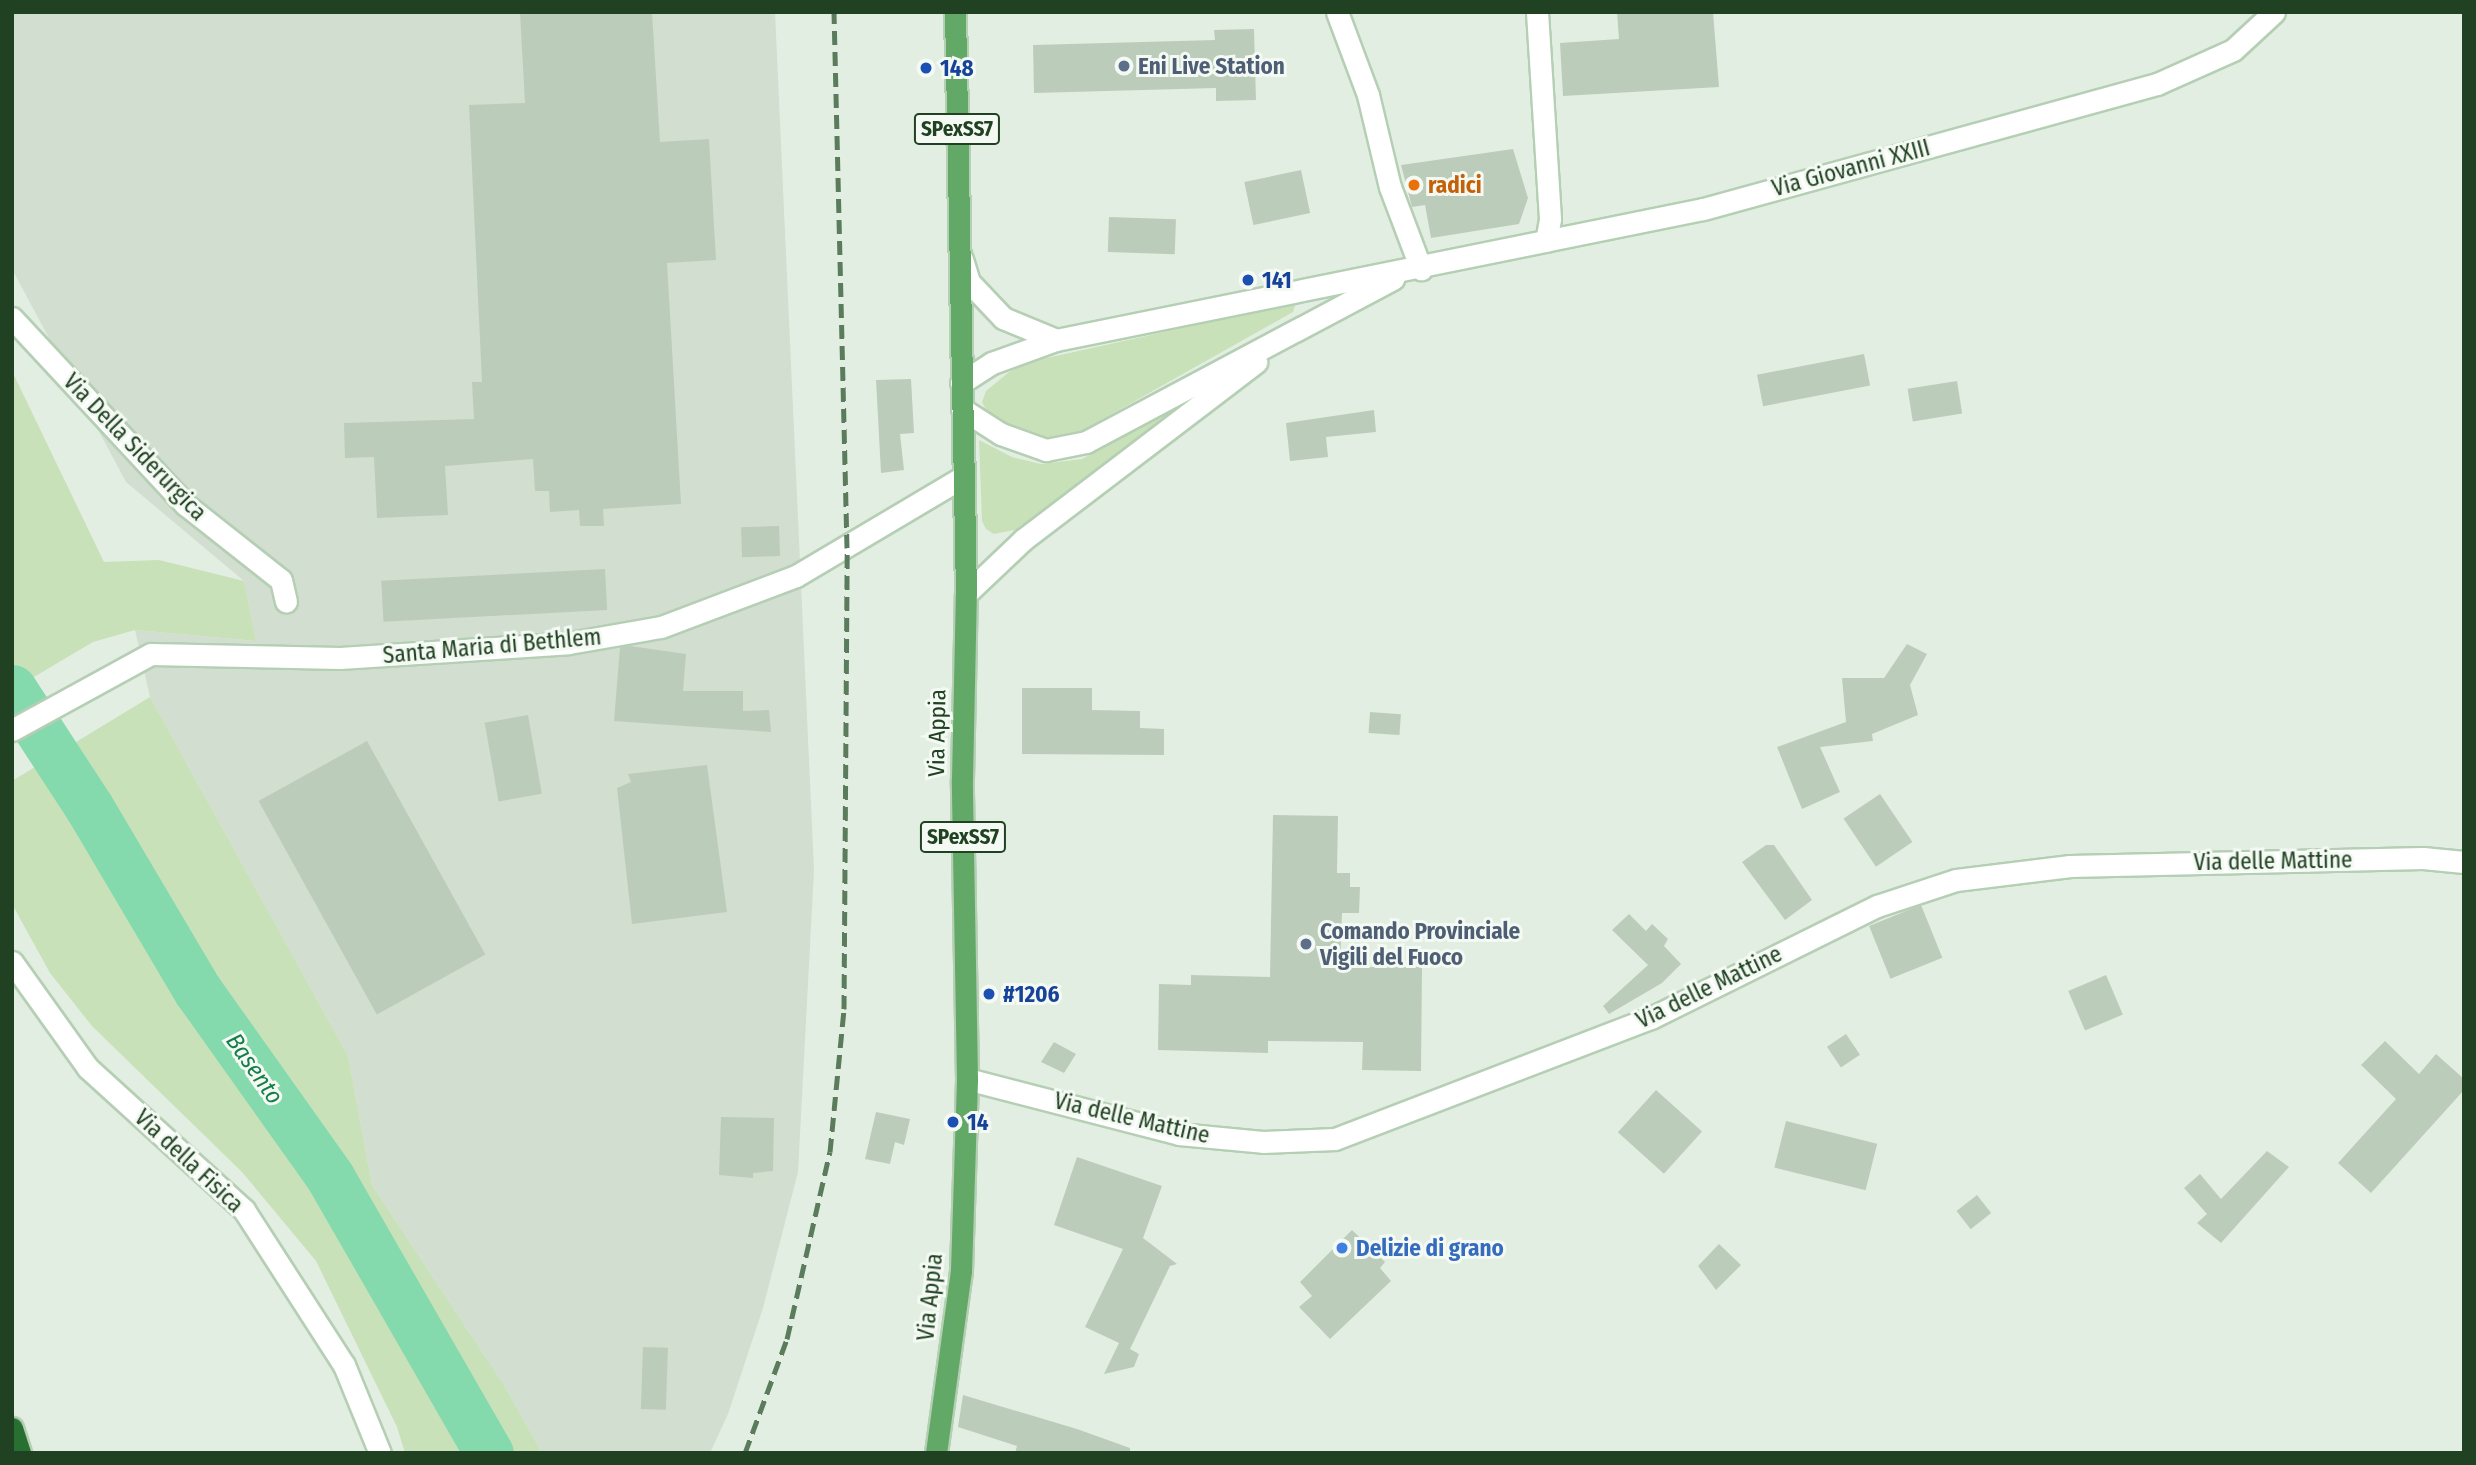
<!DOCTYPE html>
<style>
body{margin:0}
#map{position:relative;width:2476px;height:1465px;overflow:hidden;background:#e3eee2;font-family:"Fira Sans Condensed",sans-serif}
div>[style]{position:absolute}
.built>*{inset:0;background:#d2ded0}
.green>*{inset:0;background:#c9e1b8}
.river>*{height:49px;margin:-24.5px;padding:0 24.5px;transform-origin:24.5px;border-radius:24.5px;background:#84d9ad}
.building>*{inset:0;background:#bcccba;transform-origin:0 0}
.roads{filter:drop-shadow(2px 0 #b5cfb4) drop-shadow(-2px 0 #b5cfb4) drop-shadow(0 2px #b5cfb4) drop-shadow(0 -2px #b5cfb4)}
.street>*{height:21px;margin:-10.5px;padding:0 10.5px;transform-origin:10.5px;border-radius:10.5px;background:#fff}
.secondary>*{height:21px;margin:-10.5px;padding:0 10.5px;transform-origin:10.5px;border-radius:10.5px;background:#fff}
.primary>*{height:21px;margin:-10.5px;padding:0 10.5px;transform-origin:10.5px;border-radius:10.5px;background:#62a867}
.highway>*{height:21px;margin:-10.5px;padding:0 10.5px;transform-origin:10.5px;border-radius:10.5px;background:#287031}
.rail>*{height:5px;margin-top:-2.5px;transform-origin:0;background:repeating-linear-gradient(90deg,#5a7c5c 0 14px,transparent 0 21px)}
.dots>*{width:19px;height:19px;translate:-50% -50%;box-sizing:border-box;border:4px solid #f4faf3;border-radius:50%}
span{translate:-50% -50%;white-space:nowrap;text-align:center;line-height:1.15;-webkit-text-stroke:6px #f4faf3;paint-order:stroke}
.shield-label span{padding:2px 5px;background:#f4faf3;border:2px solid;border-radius:5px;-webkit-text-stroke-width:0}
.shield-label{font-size:21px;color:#204122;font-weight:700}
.service-label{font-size:23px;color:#4e5e75;font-weight:700}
.left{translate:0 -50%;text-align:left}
.transit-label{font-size:23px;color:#164399;font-weight:700}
.street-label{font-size:23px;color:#204122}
.food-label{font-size:23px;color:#c56008;font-weight:700}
.shop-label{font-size:23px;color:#366cbe;font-weight:700}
.water-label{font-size:24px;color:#137e48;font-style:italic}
.frame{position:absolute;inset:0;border:14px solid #204122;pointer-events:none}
</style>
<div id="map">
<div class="built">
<div style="clip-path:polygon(12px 12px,775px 12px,814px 870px,798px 1172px,763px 1308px,728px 1414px,710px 1453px,542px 1453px,504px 1385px,372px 1185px,348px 1056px,150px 697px,135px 630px,256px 641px,244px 581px,126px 482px,12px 269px)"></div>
</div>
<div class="green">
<div style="clip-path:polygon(1296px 303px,1293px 312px,1071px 437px,1047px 439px,1023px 432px,988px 414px,982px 402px,986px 391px,1009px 372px,1033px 361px)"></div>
<div style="clip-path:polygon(12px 371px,104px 562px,159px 560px,244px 581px,256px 641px,135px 630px,93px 642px,12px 690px)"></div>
<div style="clip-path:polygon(1196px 398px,1019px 529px,994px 534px,986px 529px,982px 521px,979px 440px,1012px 457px,1041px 464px,1082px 459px)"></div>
<div style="clip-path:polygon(150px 697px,348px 1056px,372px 1185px,504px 1385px,542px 1453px,405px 1453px,397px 1427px,316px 1261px,242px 1172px,92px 1026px,50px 973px,12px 904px,12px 781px)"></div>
</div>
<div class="river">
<div style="left:12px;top:689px;width:141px;rotate:56.9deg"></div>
<div style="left:89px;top:807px;width:214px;rotate:59.4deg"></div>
<div style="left:198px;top:991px;width:228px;rotate:54.6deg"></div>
<div style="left:330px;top:1177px;width:319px;rotate:60.1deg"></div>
</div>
<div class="building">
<div style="clip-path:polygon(520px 12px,652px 12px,660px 142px,709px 139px,716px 260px,667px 263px,681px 504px,603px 509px,604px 526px,580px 526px,579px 510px,550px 512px,549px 491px,535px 491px,533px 459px,445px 466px,448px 515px,377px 518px,374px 457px,345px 458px,344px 423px,474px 419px,472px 382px,482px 382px,469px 105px,525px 103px)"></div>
<div style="clip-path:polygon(1617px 12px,1713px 12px,1719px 87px,1563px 96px,1560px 43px,1619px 39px)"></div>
<div style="clip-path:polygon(1254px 29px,1256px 100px,1216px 101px,1216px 88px,1034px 93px,1033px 45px,1215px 40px,1214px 30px)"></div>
<div style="clip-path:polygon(1513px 149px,1528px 198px,1519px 224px,1431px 238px,1425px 205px,1412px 207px,1401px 165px)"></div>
<div style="left:1301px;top:170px;width:44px;height:58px;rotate:78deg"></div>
<div style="left:1109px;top:217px;width:67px;height:35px;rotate:2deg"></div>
<div style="left:1864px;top:354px;width:32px;height:109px;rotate:79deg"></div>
<div style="clip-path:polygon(911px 379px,914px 433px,900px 434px,904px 470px,881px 473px,876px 380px)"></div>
<div style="left:1957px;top:381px;width:33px;height:50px;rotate:81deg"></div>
<div style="clip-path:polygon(1374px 410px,1376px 432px,1326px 437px,1328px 457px,1290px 461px,1286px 423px)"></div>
<div style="left:779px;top:526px;width:30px;height:38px;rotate:88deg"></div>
<div style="left:605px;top:569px;width:41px;height:224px;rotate:87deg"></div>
<div style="clip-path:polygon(1907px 644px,1927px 654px,1910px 685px,1918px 715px,1872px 734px,1873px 741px,1820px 747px,1840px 792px,1802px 809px,1777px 747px,1846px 722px,1842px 678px,1884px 678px)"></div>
<div style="clip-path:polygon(630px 646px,686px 654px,683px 691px,743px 691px,743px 711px,769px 710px,771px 732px,614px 721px,620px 647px)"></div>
<div style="clip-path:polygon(1022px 688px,1092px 688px,1092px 710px,1140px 711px,1140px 728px,1164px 729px,1164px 755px,1022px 754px)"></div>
<div style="left:1370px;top:712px;width:31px;height:21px;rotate:4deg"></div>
<div style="left:528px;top:715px;width:80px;height:44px;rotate:80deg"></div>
<div style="left:367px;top:741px;width:244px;height:124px;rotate:61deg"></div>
<div style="clip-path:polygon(707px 765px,727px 912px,632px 924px,617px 788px,631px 782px,628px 774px)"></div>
<div style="left:1880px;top:794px;width:58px;height:44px;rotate:56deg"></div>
<div style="clip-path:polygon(1273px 815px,1338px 816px,1337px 873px,1350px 873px,1350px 887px,1360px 887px,1359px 913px,1342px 913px,1340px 967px,1422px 967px,1421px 1071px,1362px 1070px,1363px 1042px,1268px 1041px,1268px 1053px,1158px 1050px,1159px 984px,1191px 985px,1191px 975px,1270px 977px)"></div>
<div style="clip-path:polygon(1766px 845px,1774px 845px,1812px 900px,1785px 920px,1742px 862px)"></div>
<div style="left:1921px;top:905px;width:57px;height:56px;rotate:68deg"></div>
<div style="clip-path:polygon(1629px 914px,1646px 931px,1652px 924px,1668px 939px,1664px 946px,1681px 964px,1662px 983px,1609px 1014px,1603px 1006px,1648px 965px,1612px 930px)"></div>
<div style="left:2106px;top:975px;width:43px;height:41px;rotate:67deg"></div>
<div style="left:1846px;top:1034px;width:25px;height:23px;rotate:56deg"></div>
<div style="clip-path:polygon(2385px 1041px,2419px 1074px,2436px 1054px,2464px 1079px,2464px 1090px,2371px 1193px,2338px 1163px,2396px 1099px,2361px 1065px)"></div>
<div style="clip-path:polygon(1054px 1042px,1076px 1054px,1064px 1073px,1041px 1062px)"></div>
<div style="left:1656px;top:1090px;width:62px;height:57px;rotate:42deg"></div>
<div style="clip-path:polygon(876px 1112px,910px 1119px,904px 1145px,895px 1142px,890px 1164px,865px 1159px)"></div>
<div style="clip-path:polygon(721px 1117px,774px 1118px,773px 1171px,753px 1173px,753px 1178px,719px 1175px)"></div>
<div style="left:1786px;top:1121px;width:94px;height:48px;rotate:14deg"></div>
<div style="clip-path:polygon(2267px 1151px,2289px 1167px,2221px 1243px,2197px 1223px,2207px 1214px,2184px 1188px,2200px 1174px,2221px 1199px)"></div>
<div style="clip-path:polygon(1077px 1157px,1162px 1186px,1143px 1238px,1177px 1264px,1170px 1266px,1130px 1349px,1139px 1354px,1134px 1367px,1104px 1374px,1119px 1343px,1085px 1327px,1123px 1249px,1054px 1225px)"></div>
<div style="left:1977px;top:1195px;width:23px;height:26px;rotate:52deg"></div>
<div style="clip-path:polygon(1352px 1230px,1385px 1262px,1380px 1268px,1391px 1281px,1330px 1339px,1299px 1307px,1312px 1296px,1300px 1282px)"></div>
<div style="clip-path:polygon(1719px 1244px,1741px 1265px,1716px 1290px,1698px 1266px)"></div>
<div style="left:643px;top:1347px;width:25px;height:62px;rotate:2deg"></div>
<div style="clip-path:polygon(963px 1395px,1077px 1429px,1130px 1448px,1130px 1453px,1015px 1453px,1017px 1446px,958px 1427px)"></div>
</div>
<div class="roads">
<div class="street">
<div style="left:1337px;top:12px;width:89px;rotate:69.5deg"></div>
<div style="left:1368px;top:95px;width:95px;rotate:76.6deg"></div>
<div style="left:1390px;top:187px;width:88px;rotate:69.3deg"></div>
<div style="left:1537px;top:12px;width:207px;rotate:86.4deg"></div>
<div style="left:1550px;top:219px;width:22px;rotate:100deg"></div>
<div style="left:12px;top:318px;width:255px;rotate:47.1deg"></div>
<div style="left:186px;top:505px;width:121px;rotate:38.3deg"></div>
<div style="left:281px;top:580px;width:22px;rotate:77deg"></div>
<div style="left:12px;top:730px;width:158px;rotate:-28.7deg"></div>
<div style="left:151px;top:654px;width:189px;rotate:1.2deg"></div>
<div style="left:340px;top:658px;width:229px;rotate:-3.7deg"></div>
<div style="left:569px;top:643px;width:93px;rotate:-9.9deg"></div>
<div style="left:661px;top:627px;width:144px;rotate:-20.7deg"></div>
<div style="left:796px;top:576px;width:194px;rotate:-30.7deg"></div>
<div style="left:967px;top:1079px;width:219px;rotate:14.5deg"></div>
<div style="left:1179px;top:1134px;width:84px;rotate:5.4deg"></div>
<div style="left:1263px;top:1142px;width:72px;rotate:-2.4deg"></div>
<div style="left:1335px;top:1139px;width:338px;rotate:-21deg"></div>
<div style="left:1651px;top:1018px;width:252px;rotate:-26.4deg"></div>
<div style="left:1877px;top:906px;width:83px;rotate:-18.2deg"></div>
<div style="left:1956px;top:880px;width:115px;rotate:-7deg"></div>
<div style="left:2070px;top:866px;width:353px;rotate:-1.3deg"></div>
<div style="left:2423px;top:858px;width:41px;rotate:5.6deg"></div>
</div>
<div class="secondary">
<div style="left:962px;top:259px;width:24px;rotate:73deg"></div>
<div style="left:969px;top:282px;width:50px;rotate:46.6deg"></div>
<div style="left:1003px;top:318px;width:57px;rotate:22.5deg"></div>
<div style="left:961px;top:383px;width:37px;rotate:-33deg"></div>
<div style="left:992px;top:363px;width:68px;rotate:-19.8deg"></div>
<div style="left:1056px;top:340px;width:660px;rotate:-11.45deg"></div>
<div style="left:1703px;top:209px;width:471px;rotate:-15.4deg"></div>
<div style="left:2157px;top:84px;width:83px;rotate:-24.1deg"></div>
<div style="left:2233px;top:50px;width:56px;rotate:-42.8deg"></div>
<div style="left:962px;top:409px;width:46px;rotate:32.7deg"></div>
<div style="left:1001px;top:434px;width:48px;rotate:19.6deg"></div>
<div style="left:1046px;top:450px;width:41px;rotate:-11.3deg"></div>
<div style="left:1086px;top:442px;width:348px;rotate:-28deg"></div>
<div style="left:966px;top:594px;width:80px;rotate:-43.5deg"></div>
<div style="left:1024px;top:539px;width:292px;rotate:-37.3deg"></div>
<div style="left:12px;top:962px;width:130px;rotate:54.4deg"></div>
<div style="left:88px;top:1068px;width:211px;rotate:42.3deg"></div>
<div style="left:244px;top:1210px;width:184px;rotate:57.2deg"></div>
<div style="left:344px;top:1365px;width:95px;rotate:67.8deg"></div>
</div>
<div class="primary">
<div style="left:936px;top:1453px;width:184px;rotate:-82.2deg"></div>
<div style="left:961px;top:1271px;width:192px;rotate:-88.2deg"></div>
<div style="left:967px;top:1079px;width:300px;rotate:-91deg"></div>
<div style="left:962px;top:779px;width:185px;rotate:-88.8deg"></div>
<div style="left:966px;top:594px;width:582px;rotate:-91.08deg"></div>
</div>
<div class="highway">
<div style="left:12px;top:1428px;width:26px;rotate:72deg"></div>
</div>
</div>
<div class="rail">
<div style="left:745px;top:1453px;width:121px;rotate:-69.8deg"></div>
<div style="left:787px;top:1339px;width:192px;rotate:-77.1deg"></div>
<div style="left:830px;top:1152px;width:144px;rotate:-84.4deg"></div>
<div style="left:844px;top:1009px;width:461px;rotate:-89.6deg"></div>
<div style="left:847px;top:548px;width:536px;rotate:-91.39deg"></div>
</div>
<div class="dots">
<div style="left:1124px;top:66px;background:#5c6f8a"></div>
<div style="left:926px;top:68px;background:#1a4fb4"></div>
<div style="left:1414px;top:185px;background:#e8710a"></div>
<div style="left:1248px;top:280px;background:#1a4fb4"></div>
<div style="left:1306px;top:944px;background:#5c6f8a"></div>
<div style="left:989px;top:994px;background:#1a4fb4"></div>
<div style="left:953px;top:1122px;background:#1a4fb4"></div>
<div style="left:1342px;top:1248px;background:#3f7fe0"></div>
</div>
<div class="shield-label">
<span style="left:957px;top:129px">SPexSS7</span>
<span style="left:963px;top:837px">SPexSS7</span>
</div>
<div class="service-label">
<span class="left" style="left:1138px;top:66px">Eni Live Station</span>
<span class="left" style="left:1320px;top:944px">Comando Provinciale<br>Vigili del Fuoco</span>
</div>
<div class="transit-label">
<span class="left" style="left:940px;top:68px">148</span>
<span class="left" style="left:1262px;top:280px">141</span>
<span class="left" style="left:1003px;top:994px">#1206</span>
<span class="left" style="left:967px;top:1122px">14</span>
</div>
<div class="street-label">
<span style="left:1851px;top:168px;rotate:-15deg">Via Giovanni XXIII</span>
<span style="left:135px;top:447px;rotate:46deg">Via Della Siderurgica</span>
<span style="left:492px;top:646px;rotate:-5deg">Santa Maria di Bethlem</span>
<span style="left:937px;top:733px;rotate:-89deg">Via Appia</span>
<span style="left:2273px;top:861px;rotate:-1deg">Via delle Mattine</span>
<span style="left:1709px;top:987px;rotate:-26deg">Via delle Mattine</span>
<span style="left:1132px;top:1118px;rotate:13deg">Via delle Mattine</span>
<span style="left:189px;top:1161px;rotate:43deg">Via della Fisica</span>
<span style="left:930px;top:1297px;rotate:-84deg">Via Appia</span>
</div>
<div class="food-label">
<span class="left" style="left:1428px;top:185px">radici</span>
</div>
<div class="shop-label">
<span class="left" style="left:1356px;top:1248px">Delizie di grano</span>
</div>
<div class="water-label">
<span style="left:254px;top:1069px;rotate:55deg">Basento</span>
</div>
<div class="frame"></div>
</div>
